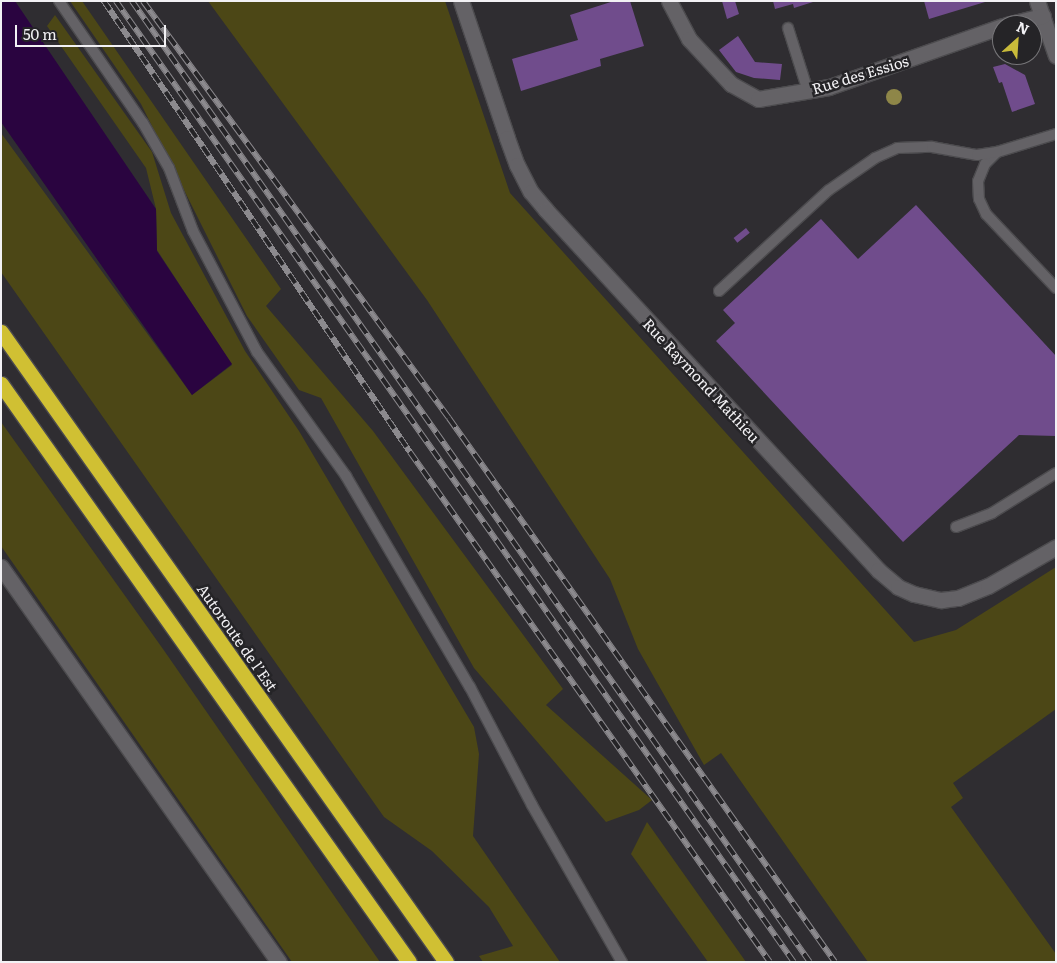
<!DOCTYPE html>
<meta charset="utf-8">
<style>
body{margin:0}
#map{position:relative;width:1057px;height:963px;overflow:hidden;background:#2f2d31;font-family:Literata,serif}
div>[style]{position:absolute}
.green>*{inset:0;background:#4c4716}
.water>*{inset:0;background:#2a0440}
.building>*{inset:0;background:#704c8c;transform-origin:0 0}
.roads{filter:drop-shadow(1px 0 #4c4b4e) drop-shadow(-1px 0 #4c4b4e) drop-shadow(0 1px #4c4b4e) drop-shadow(0 -1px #4c4b4e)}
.lane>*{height:10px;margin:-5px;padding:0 5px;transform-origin:5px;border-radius:5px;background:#646266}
.street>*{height:15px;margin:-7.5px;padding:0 7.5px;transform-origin:7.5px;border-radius:7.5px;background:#646266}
.secondary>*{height:15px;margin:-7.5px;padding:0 7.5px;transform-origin:7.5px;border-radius:7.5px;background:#646266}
.highway>*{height:15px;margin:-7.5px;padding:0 7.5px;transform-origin:7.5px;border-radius:7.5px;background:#d0c033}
.rail>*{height:5.5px;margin-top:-2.75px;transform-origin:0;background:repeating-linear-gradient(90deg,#252427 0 11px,#8c8a8e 0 22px);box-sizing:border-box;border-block:1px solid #8c8a8e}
.trees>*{width:16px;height:16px;margin:-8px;border-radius:50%;background:#8e8648}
span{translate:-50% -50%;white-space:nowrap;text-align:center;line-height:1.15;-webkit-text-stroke:5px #252427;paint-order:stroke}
.street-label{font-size:15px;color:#f2f1f4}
.frame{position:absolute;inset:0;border:2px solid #f2f1f4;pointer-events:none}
.north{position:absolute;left:992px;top:15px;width:50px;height:50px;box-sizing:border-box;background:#252427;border:1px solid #777679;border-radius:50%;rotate:26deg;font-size:14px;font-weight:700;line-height:20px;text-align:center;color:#f2f1f4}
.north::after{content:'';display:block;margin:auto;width:18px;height:22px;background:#c9bb3a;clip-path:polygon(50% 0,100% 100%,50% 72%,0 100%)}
.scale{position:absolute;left:15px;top:25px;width:151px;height:22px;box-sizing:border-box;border:2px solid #f2f1f4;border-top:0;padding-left:6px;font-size:15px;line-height:18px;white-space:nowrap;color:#f2f1f4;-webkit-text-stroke:4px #252427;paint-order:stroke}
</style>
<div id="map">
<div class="green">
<div style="clip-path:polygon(70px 1px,82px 1px,281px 289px,266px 306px,373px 431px,563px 689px,546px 705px,652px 800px,639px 810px,606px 822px,474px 668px,321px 398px,299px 390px,247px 316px,141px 104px)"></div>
<div style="clip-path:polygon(208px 1px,445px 1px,510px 193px,914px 642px,956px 630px,1056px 567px,1056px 709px,953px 783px,963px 798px,951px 807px,1056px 954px,1056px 962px,868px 962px,721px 753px,704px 765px,638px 649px,610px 579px,427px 300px)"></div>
<div style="clip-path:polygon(55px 15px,152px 152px,171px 213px,245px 351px,299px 431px,474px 727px,479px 754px,473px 836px,560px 962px,483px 962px,479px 956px,513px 946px,489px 907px,432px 851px,384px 817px,1px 272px,1px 133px,192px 395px,232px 365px,157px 250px,156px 209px,146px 168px,47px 26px)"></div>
<div style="clip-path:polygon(1px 422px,163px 649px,380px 962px,292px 962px,1px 546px)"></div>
<div style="clip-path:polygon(647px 822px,746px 962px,708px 962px,631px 854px)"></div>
</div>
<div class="water">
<div style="clip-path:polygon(1px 1px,15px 1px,156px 209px,157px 251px,232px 364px,192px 395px,1px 122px)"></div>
</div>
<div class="building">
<div style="clip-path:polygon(614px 1px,630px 1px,644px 46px,600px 59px,601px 66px,521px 91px,512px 59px,578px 40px,570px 15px)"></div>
<div style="clip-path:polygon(722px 1px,735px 1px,739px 14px,727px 19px)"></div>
<div style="clip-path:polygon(773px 1px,813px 1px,813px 2px,794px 8px,793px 4px,775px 9px)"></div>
<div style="clip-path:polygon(924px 1px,985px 1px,985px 2px,929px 19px)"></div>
<div style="clip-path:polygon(738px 36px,755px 62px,782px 64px,780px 80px,754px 78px,736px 72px,719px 50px)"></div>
<div style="clip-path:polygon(1005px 64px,1025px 75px,1035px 104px,1012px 112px,1002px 82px,999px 83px,993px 67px)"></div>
<div style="clip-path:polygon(916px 205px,1056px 356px,1056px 436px,1019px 435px,903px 542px,716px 341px,735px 323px,723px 310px,821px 219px,858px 259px)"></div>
<div style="left:746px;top:228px;width:6px;height:16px;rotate:51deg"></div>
</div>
<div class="roads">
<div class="lane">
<div style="left:59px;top:1px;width:148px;rotate:55.5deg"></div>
<div style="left:143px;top:123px;width:52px;rotate:60deg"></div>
<div style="left:169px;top:168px;width:67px;rotate:69.1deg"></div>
<div style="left:193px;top:231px;width:137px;rotate:62.1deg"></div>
<div style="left:257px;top:352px;width:153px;rotate:54.3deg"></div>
<div style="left:346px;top:476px;width:245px;rotate:59.6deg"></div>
<div style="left:470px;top:687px;width:133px;rotate:62.3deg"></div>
<div style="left:532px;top:805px;width:181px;rotate:60.2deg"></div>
<div style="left:788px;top:28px;width:66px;rotate:72.4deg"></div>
<div style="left:1056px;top:134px;width:62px;rotate:163deg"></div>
<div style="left:997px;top:152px;width:17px;rotate:135deg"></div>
<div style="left:985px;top:164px;width:18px;rotate:112deg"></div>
<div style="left:978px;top:181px;width:18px;rotate:87deg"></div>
<div style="left:979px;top:199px;width:17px;rotate:65deg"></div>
<div style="left:986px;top:214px;width:102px;rotate:46.6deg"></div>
<div style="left:719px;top:291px;width:149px;rotate:-42.6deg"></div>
<div style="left:829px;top:190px;width:56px;rotate:-34.8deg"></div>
<div style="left:875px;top:158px;width:24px;rotate:-24deg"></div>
<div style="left:897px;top:148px;width:35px;rotate:-2deg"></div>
<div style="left:932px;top:147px;width:46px;rotate:10.1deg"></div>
<div style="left:977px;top:155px;width:20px;rotate:-9deg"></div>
<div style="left:956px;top:527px;width:39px;rotate:-21deg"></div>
<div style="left:992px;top:513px;width:75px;rotate:-32deg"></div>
</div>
<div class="street">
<div style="left:669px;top:1px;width:43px;rotate:62.2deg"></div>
<div style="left:689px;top:39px;width:62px;rotate:47deg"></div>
<div style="left:731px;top:84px;width:31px;rotate:29deg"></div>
<div style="left:758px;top:99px;width:72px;rotate:-9.6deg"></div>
<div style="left:829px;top:87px;width:183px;rotate:-19.4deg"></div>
<div style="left:1037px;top:1px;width:58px;rotate:70.9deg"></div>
<div style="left:1006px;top:25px;width:38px;rotate:-14deg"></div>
</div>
<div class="secondary">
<div style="left:461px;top:1px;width:145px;rotate:71.4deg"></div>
<div style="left:507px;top:138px;width:29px;rotate:70deg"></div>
<div style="left:517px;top:165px;width:30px;rotate:63deg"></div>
<div style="left:531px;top:192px;width:23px;rotate:50deg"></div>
<div style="left:546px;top:210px;width:490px;rotate:47.3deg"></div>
<div style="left:878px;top:570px;width:26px;rotate:40deg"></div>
<div style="left:898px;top:587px;width:17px;rotate:24deg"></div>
<div style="left:914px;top:594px;width:28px;rotate:13deg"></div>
<div style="left:941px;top:600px;width:17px;rotate:-7deg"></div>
<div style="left:958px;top:598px;width:32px;rotate:-22deg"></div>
<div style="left:988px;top:586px;width:78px;rotate:-29.8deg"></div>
<div style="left:1px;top:567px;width:483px;rotate:54.9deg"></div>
</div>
<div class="highway">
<div style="left:1px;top:332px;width:771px;rotate:54.76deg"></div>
<div style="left:1px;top:384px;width:707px;rotate:54.78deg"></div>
</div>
</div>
<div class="rail">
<div style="left:104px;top:1px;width:545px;rotate:55.84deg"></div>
<div style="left:410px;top:452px;width:624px;rotate:54.78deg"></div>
<div style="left:116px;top:1px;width:1176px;rotate:54.8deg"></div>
<div style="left:132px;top:1px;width:1176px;rotate:54.8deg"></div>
<div style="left:143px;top:1px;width:517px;rotate:53.73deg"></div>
<div style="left:449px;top:418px;width:667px;rotate:54.64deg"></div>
</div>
<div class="trees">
<div style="left:894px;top:97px"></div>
</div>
<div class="street-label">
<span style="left:860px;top:74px;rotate:-17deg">Rue des Essios</span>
<span style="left:702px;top:380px;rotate:47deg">Rue Raymond Mathieu</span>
<span style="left:238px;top:637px;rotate:55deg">Autoroute de l’Est</span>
</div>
<div class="frame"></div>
<div class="north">N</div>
<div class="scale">50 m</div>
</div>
